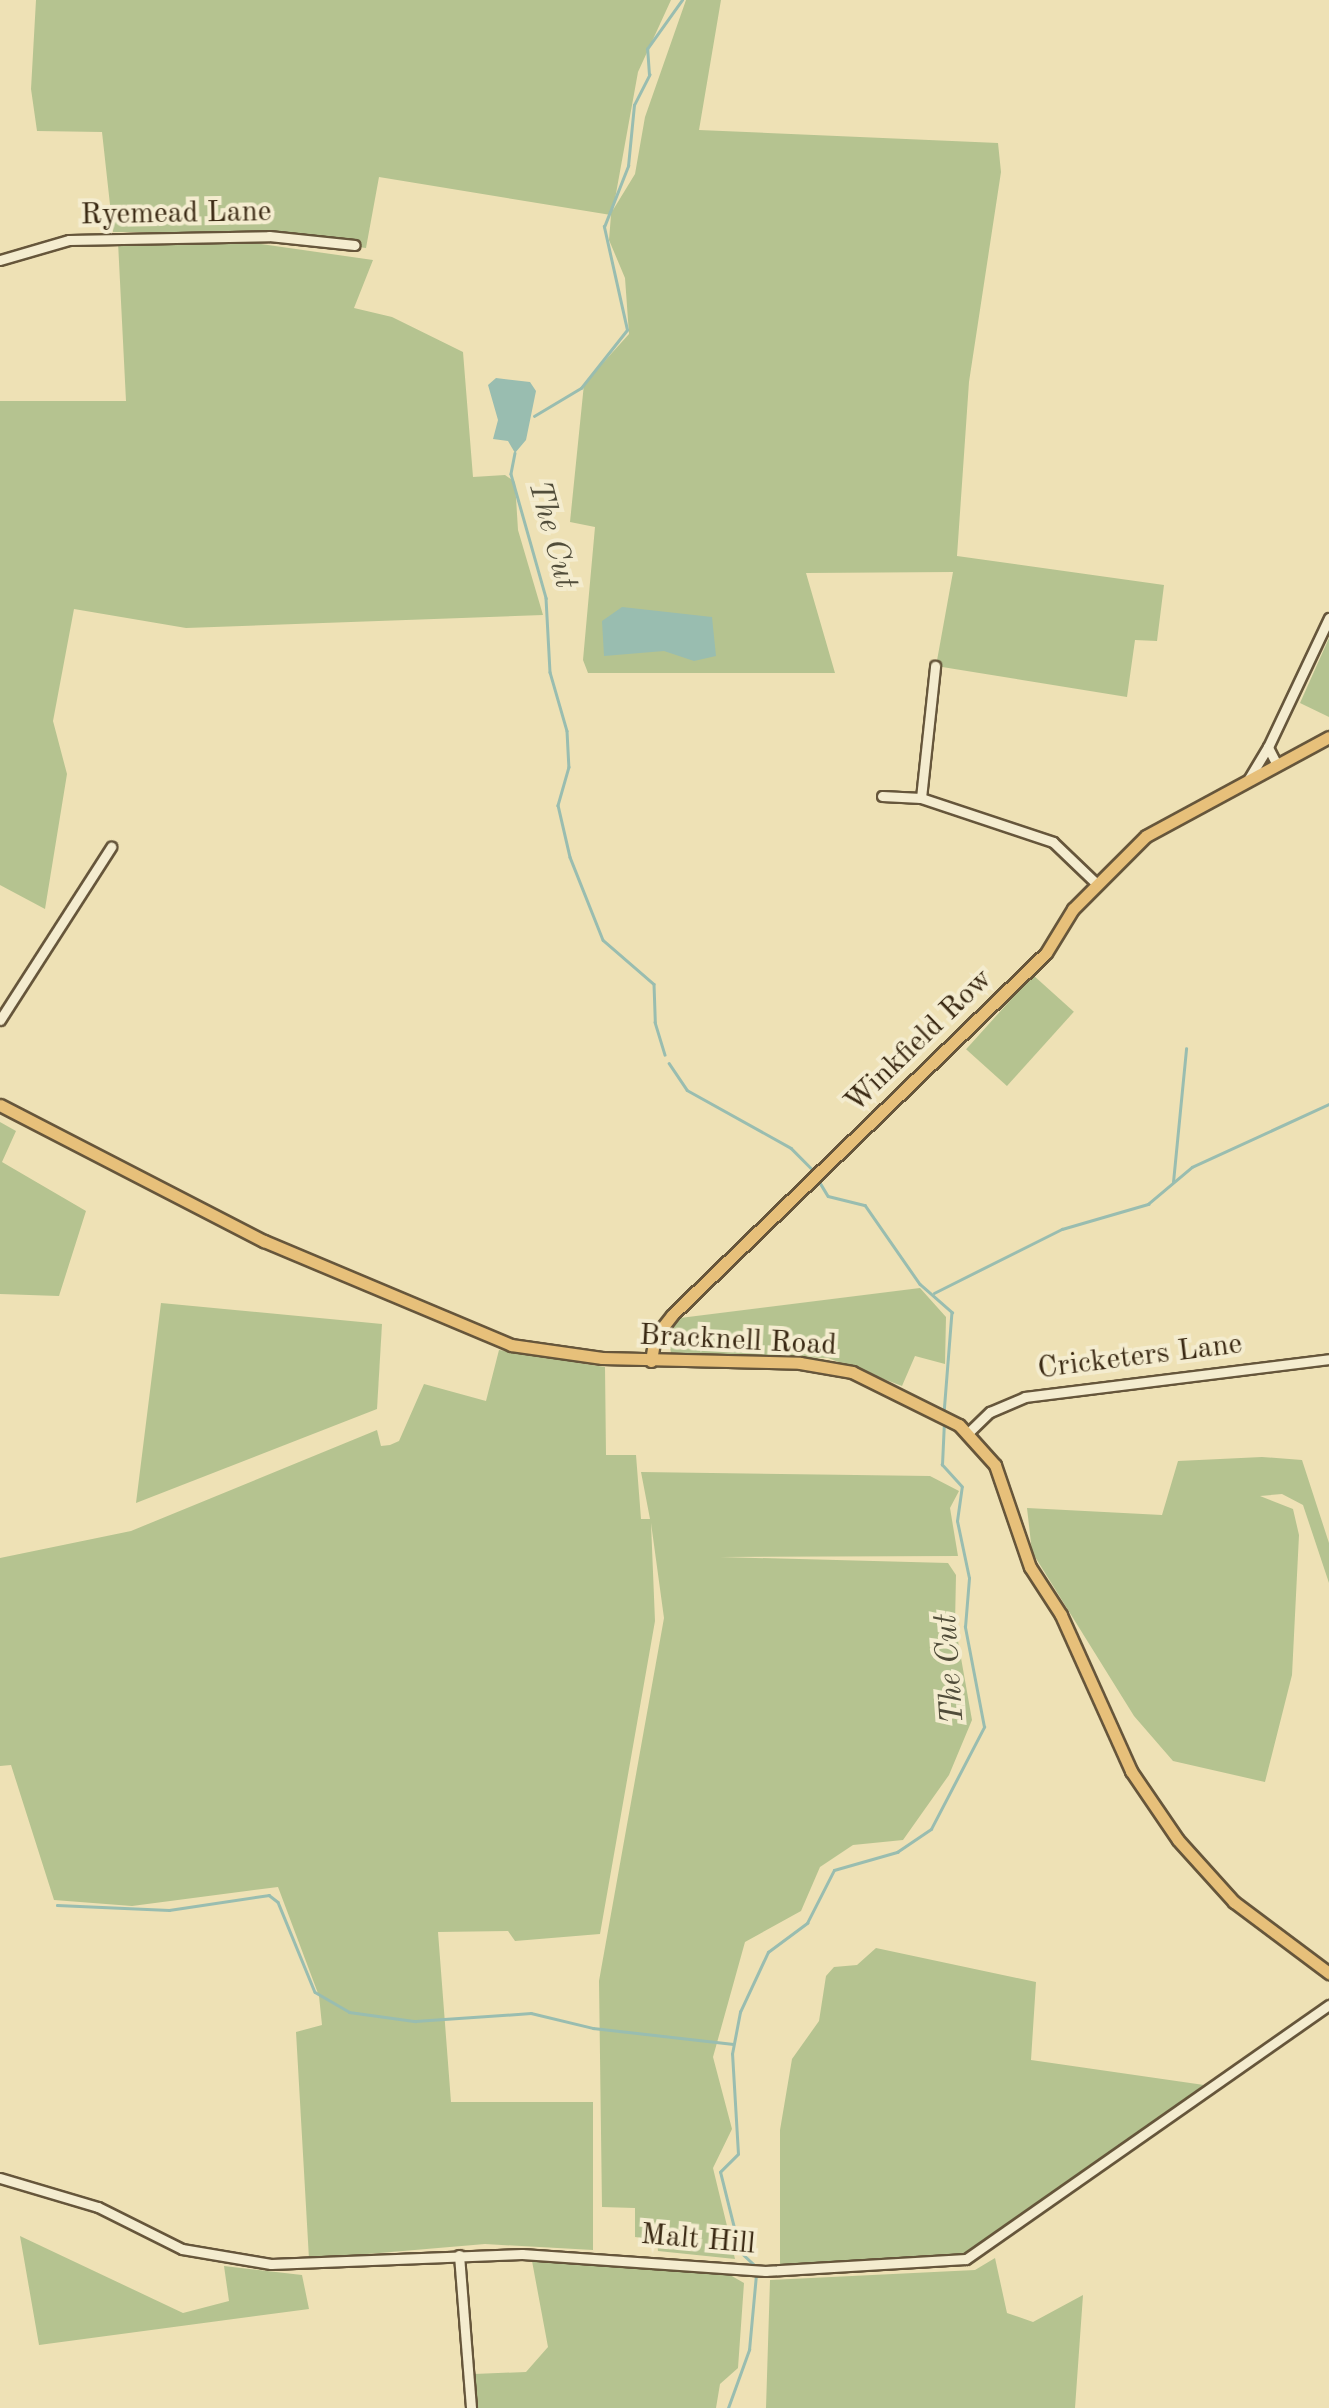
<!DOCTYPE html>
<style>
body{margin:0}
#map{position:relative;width:1329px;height:2408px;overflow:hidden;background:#eee1b5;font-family:"Old Standard TT",serif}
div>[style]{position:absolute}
.green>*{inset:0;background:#b5c390;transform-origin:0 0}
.water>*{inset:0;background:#99bdb0}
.stream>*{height:2.5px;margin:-1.25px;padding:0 1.25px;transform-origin:1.25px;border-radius:1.25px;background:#99bdb0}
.roads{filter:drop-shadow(2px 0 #66563b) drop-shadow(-2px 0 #66563b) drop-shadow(0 2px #66563b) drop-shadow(0 -2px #66563b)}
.minor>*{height:9px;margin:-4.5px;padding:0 4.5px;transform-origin:4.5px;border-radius:4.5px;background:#f4eccf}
.major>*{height:11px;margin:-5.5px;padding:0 5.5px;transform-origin:5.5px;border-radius:5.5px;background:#e7c07a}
span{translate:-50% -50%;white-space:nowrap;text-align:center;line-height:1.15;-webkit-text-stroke:8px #f4eccf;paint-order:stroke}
.street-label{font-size:30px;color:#392812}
.water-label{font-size:32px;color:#514d3a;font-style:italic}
</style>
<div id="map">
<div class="green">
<div style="clip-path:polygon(36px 0,671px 0,638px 72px,613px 210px,635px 174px,645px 117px,686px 0,721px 0,699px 130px,998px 143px,1001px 172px,969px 382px,957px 556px,1164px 585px,1157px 641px,1135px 640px,1127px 697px,936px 666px,953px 572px,806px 573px,835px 673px,588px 673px,583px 660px,595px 527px,570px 522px,584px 384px,629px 334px,625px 278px,609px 240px,611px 215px,379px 177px,366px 248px,236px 232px,113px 232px,102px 132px,37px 131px,31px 89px)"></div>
<div style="clip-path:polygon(118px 242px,261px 244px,373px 260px,354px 308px,392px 317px,463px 352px,473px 477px,505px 475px,515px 482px,518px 530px,543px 615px,186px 628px,74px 609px,53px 721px,67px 774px,45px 909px,0 885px,0 401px,126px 401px)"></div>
<div style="clip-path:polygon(1329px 638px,1329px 717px,1300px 703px)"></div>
<div style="left:1033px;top:975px;width:55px;height:100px;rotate:42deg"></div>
<div style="clip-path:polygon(0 1122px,16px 1131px,2px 1162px,86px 1211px,59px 1296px,0 1294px)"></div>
<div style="clip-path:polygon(920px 1288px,946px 1317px,945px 1364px,915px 1356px,902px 1386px,828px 1358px,671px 1353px,667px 1331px,680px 1318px)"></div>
<div style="clip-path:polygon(161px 1303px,382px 1324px,377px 1409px,136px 1503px)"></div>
<div style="clip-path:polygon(499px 1350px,605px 1367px,606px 1455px,636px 1455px,641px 1519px,650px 1519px,641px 1472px,930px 1476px,959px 1491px,950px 1508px,958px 1556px,720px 1557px,948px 1563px,956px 1575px,955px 1624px,972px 1720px,949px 1775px,903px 1840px,853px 1845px,820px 1867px,801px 1911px,745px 1942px,713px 2057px,732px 2129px,713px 2168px,735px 2259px,658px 2251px,657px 2240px,635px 2237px,635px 2208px,602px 2207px,599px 1981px,664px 1618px,651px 1523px,655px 1621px,600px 1934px,515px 1941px,508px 1931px,438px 1932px,451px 2102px,593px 2102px,593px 2250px,485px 2244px,309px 2259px,296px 2032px,322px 2025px,319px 1996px,278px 1887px,132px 1906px,54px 1900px,11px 1765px,0 1766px,0 1558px,131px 1531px,377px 1430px,381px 1446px,390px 1445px,399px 1441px,424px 1384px,486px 1401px)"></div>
<div style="clip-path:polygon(1262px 1457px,1302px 1460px,1329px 1543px,1329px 1583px,1303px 1505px,1282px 1494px,1260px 1496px,1293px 1509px,1299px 1535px,1292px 1675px,1265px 1782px,1173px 1761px,1134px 1716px,1032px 1552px,1027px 1508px,1162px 1515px,1178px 1461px)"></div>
<div style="clip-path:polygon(876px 1948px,1036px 1982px,1031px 2060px,1204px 2085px,968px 2254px,780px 2264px,780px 2130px,792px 2059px,819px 2021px,826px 1976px,834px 1967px,857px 1965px)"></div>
<div style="clip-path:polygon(20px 2236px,183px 2313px,229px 2301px,224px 2266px,302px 2275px,309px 2309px,39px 2345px)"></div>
<div style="clip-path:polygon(995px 2258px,1007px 2313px,1033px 2322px,1083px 2295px,1075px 2408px,766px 2408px,770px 2280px,975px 2270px)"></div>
<div style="clip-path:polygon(532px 2261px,730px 2275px,744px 2283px,738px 2368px,720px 2384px,716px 2408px,475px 2408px,474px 2374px,526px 2372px,548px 2347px)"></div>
</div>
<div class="water">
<div style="clip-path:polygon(496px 378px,530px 382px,536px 391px,526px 440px,515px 453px,508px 441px,493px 439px,498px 420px,488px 385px)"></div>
<div style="clip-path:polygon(622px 607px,712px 617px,716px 656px,694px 661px,664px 651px,604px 656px,602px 621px)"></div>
</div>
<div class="stream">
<div style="left:534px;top:416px;width:55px;rotate:-30.8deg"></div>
<div style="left:581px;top:388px;width:74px;rotate:-51.6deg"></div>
<div style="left:627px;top:330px;width:106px;rotate:-102.6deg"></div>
<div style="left:604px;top:227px;width:66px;rotate:-68.5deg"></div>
<div style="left:628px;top:166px;width:61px;rotate:-84.4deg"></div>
<div style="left:634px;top:105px;width:34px;rotate:-63deg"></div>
<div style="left:649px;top:75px;width:26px;rotate:-94deg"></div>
<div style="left:647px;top:49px;width:60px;rotate:-54.5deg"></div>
<div style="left:515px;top:453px;width:21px;rotate:101deg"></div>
<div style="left:511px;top:474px;width:129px;rotate:74.2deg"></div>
<div style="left:546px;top:598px;width:74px;rotate:86.9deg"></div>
<div style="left:550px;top:672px;width:61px;rotate:73.9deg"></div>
<div style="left:567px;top:731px;width:36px;rotate:87deg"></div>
<div style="left:569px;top:767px;width:40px;rotate:106deg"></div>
<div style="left:558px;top:805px;width:53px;rotate:77deg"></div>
<div style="left:570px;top:857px;width:89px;rotate:68.3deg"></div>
<div style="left:603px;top:940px;width:67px;rotate:40.8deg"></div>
<div style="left:654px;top:984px;width:38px;rotate:88deg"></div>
<div style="left:655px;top:1022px;width:34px;rotate:73deg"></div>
<div style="left:669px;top:1063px;width:32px;rotate:56deg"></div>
<div style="left:687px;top:1090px;width:119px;rotate:29.1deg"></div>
<div style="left:791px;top:1148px;width:31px;rotate:45deg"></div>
<div style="left:819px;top:1181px;width:17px;rotate:59deg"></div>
<div style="left:828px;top:1196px;width:38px;rotate:14deg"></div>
<div style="left:865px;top:1205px;width:96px;rotate:55.2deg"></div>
<div style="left:920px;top:1284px;width:43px;rotate:41.2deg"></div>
<div style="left:952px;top:1312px;width:101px;rotate:94.5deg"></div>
<div style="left:1173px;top:1182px;width:134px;rotate:-84.4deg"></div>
<div style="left:934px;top:1293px;width:143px;rotate:-26.6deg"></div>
<div style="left:1062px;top:1229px;width:90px;rotate:-16.2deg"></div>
<div style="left:1148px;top:1204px;width:57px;rotate:-40.1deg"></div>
<div style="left:1192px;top:1167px;width:151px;rotate:-24.7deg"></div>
<div style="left:57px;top:1905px;width:112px;rotate:2.6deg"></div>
<div style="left:169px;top:1910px;width:101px;rotate:-8.5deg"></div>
<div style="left:269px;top:1895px;width:11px;rotate:38deg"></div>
<div style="left:278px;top:1902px;width:97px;rotate:67.7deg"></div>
<div style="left:315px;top:1992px;width:39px;rotate:30deg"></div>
<div style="left:349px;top:2012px;width:67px;rotate:7.8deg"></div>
<div style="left:415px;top:2021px;width:116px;rotate:-3.9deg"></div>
<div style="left:531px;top:2013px;width:64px;rotate:13.6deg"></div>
<div style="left:593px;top:2028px;width:141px;rotate:6.5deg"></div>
<div style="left:756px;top:2267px;width:22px;rotate:-137deg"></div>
<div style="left:740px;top:2252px;width:82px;rotate:-104deg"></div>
<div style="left:720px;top:2172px;width:25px;rotate:-45deg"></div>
<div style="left:738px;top:2154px;width:100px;rotate:-93.4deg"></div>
<div style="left:732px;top:2054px;width:43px;rotate:-79.2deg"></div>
<div style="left:740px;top:2012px;width:66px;rotate:-65deg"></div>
<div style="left:768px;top:1952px;width:49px;rotate:-36.6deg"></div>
<div style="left:807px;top:1923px;width:59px;rotate:-63deg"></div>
<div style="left:834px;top:1870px;width:66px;rotate:-15.9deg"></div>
<div style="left:897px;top:1852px;width:41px;rotate:-34.1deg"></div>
<div style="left:931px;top:1829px;width:115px;rotate:-62.5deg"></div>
<div style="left:984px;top:1727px;width:102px;rotate:-100.8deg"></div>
<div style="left:965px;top:1627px;width:49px;rotate:-85.3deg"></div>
<div style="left:969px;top:1578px;width:58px;rotate:-101.9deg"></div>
<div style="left:957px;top:1521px;width:34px;rotate:-82deg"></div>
<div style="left:962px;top:1487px;width:30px;rotate:-132deg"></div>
<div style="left:942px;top:1465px;width:44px;rotate:-87.4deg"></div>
<div style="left:728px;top:2408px;width:62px;rotate:-70.1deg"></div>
<div style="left:749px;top:2350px;width:75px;rotate:-84.7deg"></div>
</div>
<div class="roads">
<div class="minor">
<div style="left:0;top:260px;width:72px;rotate:-16.2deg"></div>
<div style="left:69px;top:240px;width:200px;rotate:-1.1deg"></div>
<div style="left:269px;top:236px;width:86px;rotate:6deg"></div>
<div style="left:1276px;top:763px;width:18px;rotate:-117deg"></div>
<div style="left:1268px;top:747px;width:143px;rotate:-64.7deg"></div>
<div style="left:1248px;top:780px;width:39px;rotate:-59deg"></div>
<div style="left:882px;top:796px;width:39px;rotate:3deg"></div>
<div style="left:921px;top:798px;width:139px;rotate:18.4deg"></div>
<div style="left:1053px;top:842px;width:61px;rotate:43.7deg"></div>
<div style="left:921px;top:798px;width:133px;rotate:-83.9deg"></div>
<div style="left:0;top:1020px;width:206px;rotate:-57.3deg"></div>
<div style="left:969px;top:1432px;width:29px;rotate:-44deg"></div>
<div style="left:990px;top:1412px;width:38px;rotate:-23deg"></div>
<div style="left:1025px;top:1397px;width:306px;rotate:-7.1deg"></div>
<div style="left:0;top:2178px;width:102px;rotate:16.5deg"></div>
<div style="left:98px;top:2207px;width:94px;rotate:26.6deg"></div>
<div style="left:182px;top:2249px;width:90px;rotate:9.6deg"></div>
<div style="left:271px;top:2264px;width:251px;rotate:-2.3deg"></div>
<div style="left:522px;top:2254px;width:244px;rotate:4deg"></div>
<div style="left:765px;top:2271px;width:201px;rotate:-3.4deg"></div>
<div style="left:966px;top:2259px;width:443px;rotate:-35deg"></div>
<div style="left:459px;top:2255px;width:153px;rotate:85.5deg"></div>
</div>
<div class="major">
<div style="left:0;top:1105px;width:297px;rotate:27.3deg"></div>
<div style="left:264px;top:1241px;width:268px;rotate:22.8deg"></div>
<div style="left:511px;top:1345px;width:92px;rotate:8.1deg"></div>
<div style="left:602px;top:1358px;width:198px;rotate:1.4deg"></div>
<div style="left:800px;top:1363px;width:53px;rotate:9.8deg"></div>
<div style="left:852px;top:1372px;width:119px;rotate:26.4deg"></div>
<div style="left:959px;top:1425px;width:54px;rotate:48deg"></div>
<div style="left:995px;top:1465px;width:108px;rotate:71.1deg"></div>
<div style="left:1030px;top:1567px;width:57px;rotate:57.1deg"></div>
<div style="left:1061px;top:1615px;width:171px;rotate:65.8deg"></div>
<div style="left:1131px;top:1771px;width:83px;rotate:55.7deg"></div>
<div style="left:1178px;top:1840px;width:84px;rotate:47.9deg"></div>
<div style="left:1234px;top:1902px;width:119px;rotate:36.8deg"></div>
<div style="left:651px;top:1361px;width:24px;rotate:-81deg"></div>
<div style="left:655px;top:1337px;width:28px;rotate:-52deg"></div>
<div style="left:672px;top:1315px;width:520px;rotate:-44.07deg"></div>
<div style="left:1046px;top:953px;width:52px;rotate:-58.5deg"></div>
<div style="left:1073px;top:909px;width:103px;rotate:-45deg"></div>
<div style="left:1146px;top:836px;width:208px;rotate:-28.4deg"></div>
</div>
</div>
<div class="street-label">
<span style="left:176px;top:214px;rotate:-1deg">Ryemead Lane</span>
<span style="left:919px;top:1041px;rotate:-44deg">Winkfield Row</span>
<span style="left:738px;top:1341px;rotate:3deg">Bracknell Road</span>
<span style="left:1140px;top:1357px;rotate:-7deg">Cricketers Lane</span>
<span style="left:698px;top:2240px;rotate:5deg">Malt Hill</span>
</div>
<div class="water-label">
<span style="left:551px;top:535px;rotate:75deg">The Cut</span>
<span style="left:951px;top:1669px;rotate:-94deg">The Cut</span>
</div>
</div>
